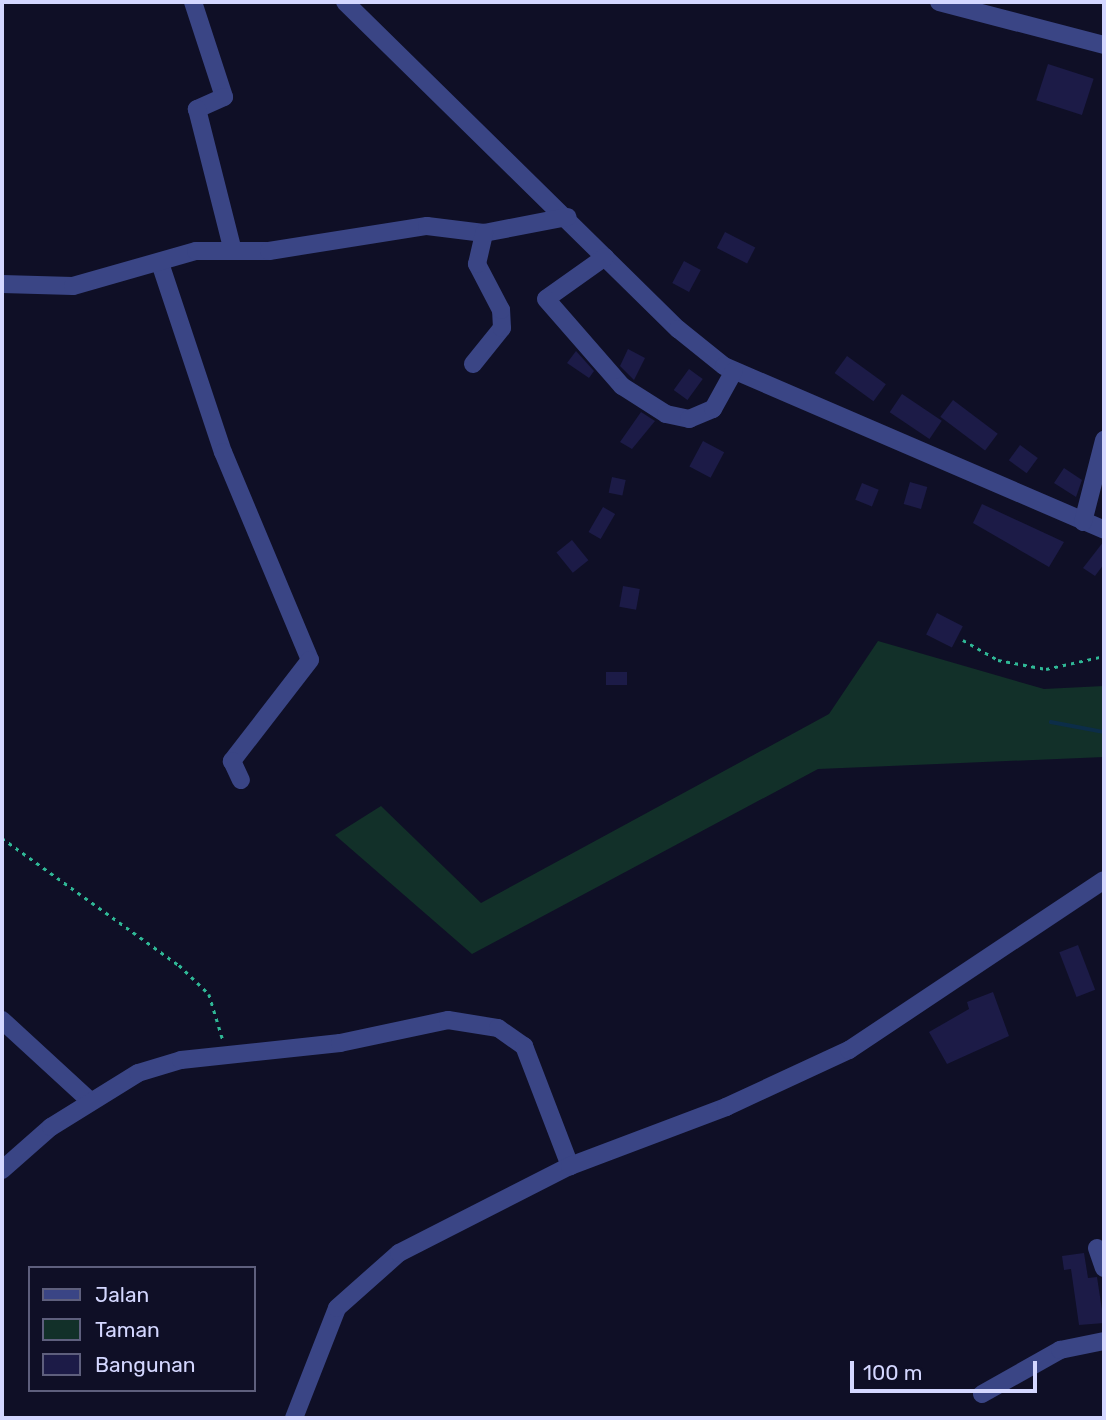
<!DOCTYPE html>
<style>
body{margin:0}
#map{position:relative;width:1106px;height:1420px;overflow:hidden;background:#0f0f26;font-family:Rubik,sans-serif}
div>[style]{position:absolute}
.green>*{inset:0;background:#123029}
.stream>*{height:3.5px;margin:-1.75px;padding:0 1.75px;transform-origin:1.75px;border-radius:1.75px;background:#0c2d48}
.building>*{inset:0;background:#1c1b47;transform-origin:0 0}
.path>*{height:2.5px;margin-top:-1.25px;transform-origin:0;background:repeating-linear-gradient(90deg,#2fb896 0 3.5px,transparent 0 8.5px)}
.minor>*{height:18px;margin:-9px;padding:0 9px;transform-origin:9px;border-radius:9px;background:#3a4585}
span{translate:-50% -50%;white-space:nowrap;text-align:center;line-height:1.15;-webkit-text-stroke:6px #0f0f26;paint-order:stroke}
.frame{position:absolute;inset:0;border:4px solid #d4d7ff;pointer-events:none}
.legend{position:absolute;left:28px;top:1266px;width:228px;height:126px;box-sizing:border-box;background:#0f0f26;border:2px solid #5e5f7d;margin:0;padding:9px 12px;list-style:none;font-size:21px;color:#d4d7ff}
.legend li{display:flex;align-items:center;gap:14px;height:35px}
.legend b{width:35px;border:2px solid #5e5f7d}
.scale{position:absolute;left:850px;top:1361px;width:187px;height:32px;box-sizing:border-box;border:4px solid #d4d7ff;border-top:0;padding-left:9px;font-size:21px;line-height:24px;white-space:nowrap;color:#d4d7ff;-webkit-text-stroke:5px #0f0f26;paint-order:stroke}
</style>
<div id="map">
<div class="green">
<div style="clip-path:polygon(878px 641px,1044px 689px,1104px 686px,1104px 757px,818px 769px,472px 954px,335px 835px,381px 806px,481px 903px,829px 714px)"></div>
</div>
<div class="stream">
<div style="left:1051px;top:722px;width:54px;rotate:10.7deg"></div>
</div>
<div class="building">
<div style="left:1048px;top:64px;width:48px;height:38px;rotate:18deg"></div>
<div style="left:725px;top:232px;width:34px;height:18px;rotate:27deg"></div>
<div style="left:684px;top:261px;width:19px;height:25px;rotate:28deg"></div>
<div style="clip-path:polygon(628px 349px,645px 358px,634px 380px,620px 366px)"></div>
<div style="clip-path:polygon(576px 351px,594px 371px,589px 378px,567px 363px)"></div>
<div style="left:847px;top:356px;width:48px;height:21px;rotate:36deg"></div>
<div style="left:689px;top:369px;width:17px;height:26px;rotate:36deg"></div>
<div style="left:902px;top:394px;width:48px;height:22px;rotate:34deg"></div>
<div style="left:953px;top:400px;width:56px;height:21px;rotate:37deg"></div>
<div style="clip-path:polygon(641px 412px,655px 421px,632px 449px,620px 442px)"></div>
<div style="left:703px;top:441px;width:24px;height:29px;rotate:28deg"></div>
<div style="left:1020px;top:445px;width:22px;height:19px;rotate:36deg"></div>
<div style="clip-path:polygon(1064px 468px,1082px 480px,1076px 497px,1054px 483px)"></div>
<div style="left:612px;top:477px;width:14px;height:16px;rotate:12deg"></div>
<div style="left:910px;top:482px;width:18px;height:23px;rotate:16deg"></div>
<div style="left:862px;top:483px;width:18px;height:18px;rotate:22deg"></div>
<div style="clip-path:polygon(982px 504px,1064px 542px,1049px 567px,973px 523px)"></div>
<div style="left:603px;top:507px;width:14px;height:29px;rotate:30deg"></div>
<div style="left:572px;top:540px;width:26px;height:20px;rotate:51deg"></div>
<div style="clip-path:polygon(1104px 541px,1104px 564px,1095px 576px,1083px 568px)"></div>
<div style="left:623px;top:586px;width:17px;height:21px;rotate:10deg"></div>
<div style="left:937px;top:613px;width:29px;height:24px;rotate:27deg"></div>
<div style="left:627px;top:672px;width:13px;height:21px;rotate:90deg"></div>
<div style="left:1078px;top:945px;width:48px;height:20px;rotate:69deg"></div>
<div style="clip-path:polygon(993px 992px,1009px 1036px,947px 1064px,929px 1032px,969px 1009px,967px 1002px)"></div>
<div style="clip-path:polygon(1084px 1253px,1088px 1278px,1097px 1277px,1104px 1323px,1079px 1325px,1071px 1269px,1064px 1270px,1062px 1256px)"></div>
</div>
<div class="path">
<div style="left:963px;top:640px;width:40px;rotate:29.7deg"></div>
<div style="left:998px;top:660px;width:49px;rotate:10.6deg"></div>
<div style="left:1046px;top:669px;width:59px;rotate:-12.6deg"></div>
<div style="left:2px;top:838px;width:218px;rotate:35.7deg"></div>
<div style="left:179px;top:965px;width:42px;rotate:44deg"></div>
<div style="left:209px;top:994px;width:48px;rotate:73.1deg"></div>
</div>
<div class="minor">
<div style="left:193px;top:2px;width:100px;rotate:71.9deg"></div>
<div style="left:224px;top:97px;width:30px;rotate:156deg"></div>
<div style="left:197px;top:109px;width:146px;rotate:75.8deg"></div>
<div style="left:345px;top:2px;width:467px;rotate:44.5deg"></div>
<div style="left:678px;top:329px;width:59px;rotate:38.8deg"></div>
<div style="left:724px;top:366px;width:414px;rotate:23.3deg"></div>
<div style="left:939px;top:2px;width:171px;rotate:14.6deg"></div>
<div style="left:605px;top:257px;width:72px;rotate:144.6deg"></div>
<div style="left:546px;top:299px;width:116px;rotate:48.9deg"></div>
<div style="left:622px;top:386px;width:52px;rotate:32.5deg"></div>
<div style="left:666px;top:414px;width:24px;rotate:12deg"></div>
<div style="left:689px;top:419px;width:26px;rotate:-23deg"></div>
<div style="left:713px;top:409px;width:43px;rotate:-61.1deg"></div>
<div style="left:160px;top:263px;width:199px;rotate:71.6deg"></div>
<div style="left:223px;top:452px;width:225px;rotate:67.3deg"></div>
<div style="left:310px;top:660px;width:128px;rotate:127.7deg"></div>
<div style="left:232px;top:761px;width:21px;rotate:65deg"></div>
<div style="left:2px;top:284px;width:71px;rotate:1.6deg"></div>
<div style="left:73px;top:286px;width:128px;rotate:-15.9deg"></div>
<div style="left:196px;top:251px;width:73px"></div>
<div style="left:269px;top:251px;width:160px;rotate:-9deg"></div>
<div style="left:427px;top:226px;width:57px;rotate:7deg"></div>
<div style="left:484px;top:233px;width:85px;rotate:-10.9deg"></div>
<div style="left:473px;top:364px;width:46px;rotate:-51.1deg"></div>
<div style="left:502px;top:328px;width:18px;rotate:-93deg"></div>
<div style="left:501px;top:310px;width:52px;rotate:-117.6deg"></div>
<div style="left:477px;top:264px;width:32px;rotate:-77deg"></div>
<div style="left:1083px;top:522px;width:85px;rotate:-75.6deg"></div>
<div style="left:2px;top:1020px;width:118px;rotate:42.6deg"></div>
<div style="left:2px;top:1170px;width:65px;rotate:-41.3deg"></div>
<div style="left:51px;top:1127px;width:102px;rotate:-31.8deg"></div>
<div style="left:138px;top:1073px;width:45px;rotate:-16.8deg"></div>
<div style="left:181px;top:1060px;width:160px;rotate:-6.1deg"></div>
<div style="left:340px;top:1043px;width:110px;rotate:-12deg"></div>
<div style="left:448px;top:1020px;width:51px;rotate:9.1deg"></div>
<div style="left:498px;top:1028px;width:32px;rotate:35deg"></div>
<div style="left:524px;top:1046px;width:129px;rotate:69deg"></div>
<div style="left:1097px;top:1248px;width:21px;rotate:71deg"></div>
<div style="left:982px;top:1394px;width:90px;rotate:-29.4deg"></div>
<div style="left:1060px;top:1350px;width:45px;rotate:-11.6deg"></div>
<div style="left:294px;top:1418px;width:118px;rotate:-68.6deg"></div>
<div style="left:337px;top:1308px;width:83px;rotate:-41.6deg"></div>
<div style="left:399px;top:1253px;width:192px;rotate:-27deg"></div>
<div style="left:570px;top:1166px;width:167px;rotate:-20.7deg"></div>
<div style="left:726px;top:1107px;width:136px;rotate:-24.9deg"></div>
<div style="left:849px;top:1050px;width:306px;rotate:-33.7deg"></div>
</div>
<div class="frame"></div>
<ul class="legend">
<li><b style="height:9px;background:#3a4585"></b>Jalan</li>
<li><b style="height:19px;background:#123029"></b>Taman</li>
<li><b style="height:19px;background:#1c1b47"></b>Bangunan</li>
</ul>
<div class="scale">100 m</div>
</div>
